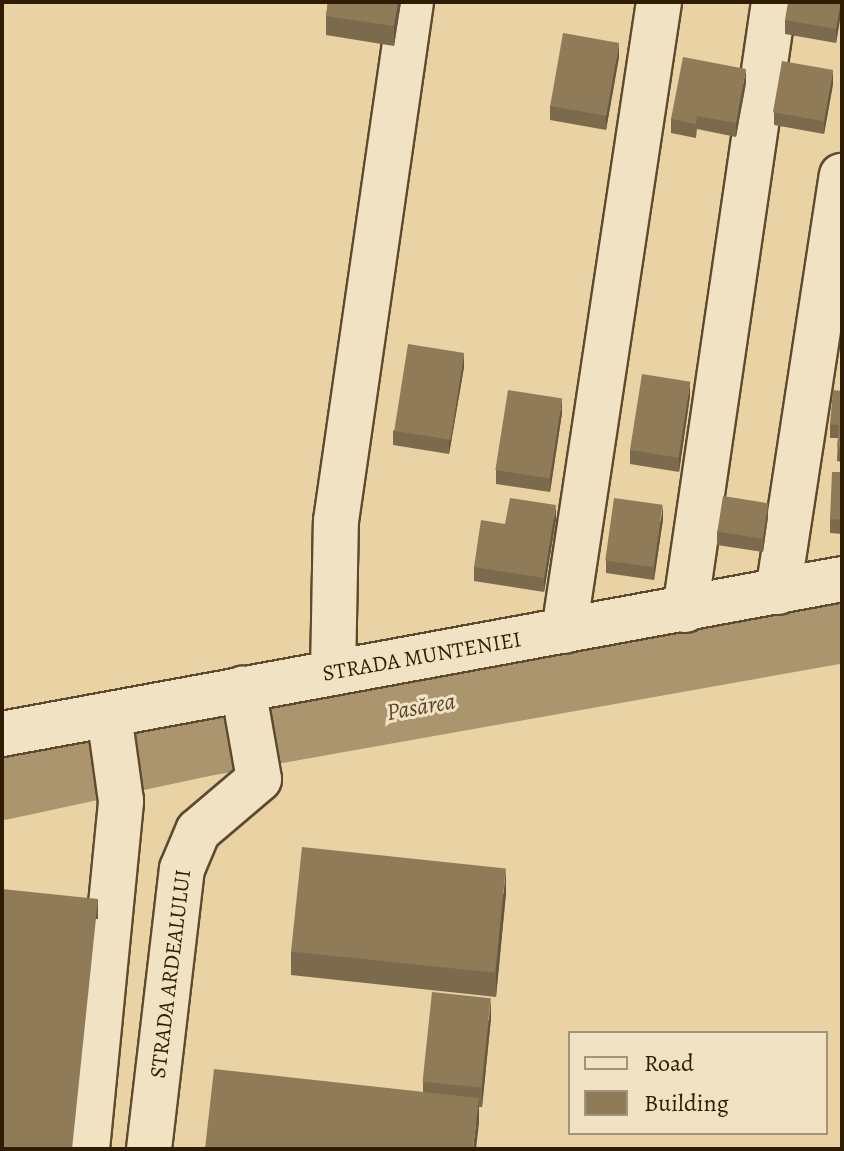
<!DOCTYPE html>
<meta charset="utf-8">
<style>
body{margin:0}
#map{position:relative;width:844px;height:1151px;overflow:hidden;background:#e9d3a4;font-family:Alegreya,serif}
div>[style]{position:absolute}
.river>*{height:62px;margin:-31px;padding:0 31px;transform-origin:31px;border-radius:31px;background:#aa956e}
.roads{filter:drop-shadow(2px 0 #5e4a2d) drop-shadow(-2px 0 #5e4a2d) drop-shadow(0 2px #5e4a2d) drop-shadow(0 -2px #5e4a2d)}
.minor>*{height:44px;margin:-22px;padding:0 22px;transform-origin:22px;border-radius:22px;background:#f1e2c4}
.wall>*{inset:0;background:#7c6a4c}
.shaded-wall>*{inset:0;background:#65563e;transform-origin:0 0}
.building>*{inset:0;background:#907b58;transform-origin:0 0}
span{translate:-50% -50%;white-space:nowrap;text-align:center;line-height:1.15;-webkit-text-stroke:6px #f1e2c4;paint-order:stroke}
.street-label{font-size:22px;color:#2f1c05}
.water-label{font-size:24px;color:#5a462a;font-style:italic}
.frame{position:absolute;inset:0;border:4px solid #2f1c05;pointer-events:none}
.legend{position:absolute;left:568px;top:1031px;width:260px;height:104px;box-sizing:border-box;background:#f1e2c4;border:2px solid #a39378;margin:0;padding:10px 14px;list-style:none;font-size:24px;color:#2f1c05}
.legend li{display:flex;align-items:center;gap:16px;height:40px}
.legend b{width:40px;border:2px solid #a39378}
</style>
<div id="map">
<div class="river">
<div style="left:2px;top:789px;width:204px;rotate:-12.2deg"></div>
<div style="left:201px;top:746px;width:651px;rotate:-10.08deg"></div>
</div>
<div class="roads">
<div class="minor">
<div style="left:778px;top:592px;width:421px;rotate:-81.3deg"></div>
<div style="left:685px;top:610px;width:614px;rotate:-81.67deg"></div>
<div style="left:564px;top:631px;width:636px;rotate:-81.41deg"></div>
<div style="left:333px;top:673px;width:152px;rotate:-88.9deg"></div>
<div style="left:336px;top:521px;width:524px;rotate:-81.78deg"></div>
<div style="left:2px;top:734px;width:854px;rotate:-10.45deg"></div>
<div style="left:87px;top:1149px;width:350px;rotate:-84.4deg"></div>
<div style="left:121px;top:801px;width:87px;rotate:-97.9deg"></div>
<div style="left:149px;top:1149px;width:282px;rotate:-83.3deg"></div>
<div style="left:182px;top:869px;width:41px;rotate:-67.2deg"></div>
<div style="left:198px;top:831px;width:80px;rotate:-40.4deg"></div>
<div style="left:259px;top:779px;width:92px;rotate:-100deg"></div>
</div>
</div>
<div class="wall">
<div style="clip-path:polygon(328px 2px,401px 2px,394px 46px,326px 35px,326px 16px)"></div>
<div style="clip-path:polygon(842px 2px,836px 43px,785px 34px,785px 20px)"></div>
<div style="clip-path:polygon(619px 57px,606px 130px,550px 120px,550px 106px)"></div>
<div style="clip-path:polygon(746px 83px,736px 137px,697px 129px,696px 138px,671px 133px,671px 119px)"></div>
<div style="clip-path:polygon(833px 84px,824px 134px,774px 125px,774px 112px)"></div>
<div style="clip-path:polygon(464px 367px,449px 454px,393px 445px,393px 431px)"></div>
<div style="clip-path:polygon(842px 391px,842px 462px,837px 461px,838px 438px,830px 438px,830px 424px)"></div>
<div style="clip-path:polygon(690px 396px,679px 472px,630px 464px,630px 450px)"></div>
<div style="clip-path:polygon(562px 413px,550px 492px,496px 484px,496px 470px)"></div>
<div style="clip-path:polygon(842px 472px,842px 534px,830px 533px,830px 519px)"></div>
<div style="clip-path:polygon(768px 517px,763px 552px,717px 545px,717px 531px)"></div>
<div style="clip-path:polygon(556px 519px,544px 592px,474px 581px,474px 567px,505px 524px)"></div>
<div style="clip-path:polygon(663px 519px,654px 580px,606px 573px,606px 560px)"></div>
<div style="clip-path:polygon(506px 893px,496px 997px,291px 975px,291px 951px)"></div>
<div style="clip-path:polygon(491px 1018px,482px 1107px,479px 1107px,479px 1123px,423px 1092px,423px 1082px)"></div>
</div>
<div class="shaded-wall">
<div style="clip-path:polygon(398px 2px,401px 2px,394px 46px,394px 26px)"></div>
<div style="clip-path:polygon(841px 2px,842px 2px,842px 9px,836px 43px,836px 29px)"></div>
<div style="clip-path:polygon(619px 43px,619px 57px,606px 130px,606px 116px)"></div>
<div style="clip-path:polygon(746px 69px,746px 83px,736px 137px,736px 123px)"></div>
<div style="clip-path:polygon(833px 70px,833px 84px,824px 134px,824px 120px)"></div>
<div style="clip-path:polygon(464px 353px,464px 367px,449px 454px,449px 440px)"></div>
<div style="clip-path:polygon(690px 382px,690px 396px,679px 472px,679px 458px)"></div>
<div style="clip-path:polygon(562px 399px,562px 413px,550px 492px,550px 478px)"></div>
<div style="clip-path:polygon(768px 503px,768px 517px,763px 552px,763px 538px)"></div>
<div style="clip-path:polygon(556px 505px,556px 519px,544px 592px,544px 578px)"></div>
<div style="clip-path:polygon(663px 505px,663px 519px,654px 580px,654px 566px)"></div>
<div style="clip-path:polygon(506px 868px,506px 893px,496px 997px,496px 972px)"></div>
<div style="left:98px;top:899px;width:20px;height:251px;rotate:90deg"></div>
<div style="clip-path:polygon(491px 998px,491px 1018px,482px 1107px,482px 1087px)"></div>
<div style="clip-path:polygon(479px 1098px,479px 1123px,476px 1149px,473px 1149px)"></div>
</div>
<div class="building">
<div style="clip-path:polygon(328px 2px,398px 2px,394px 26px,326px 16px)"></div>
<div style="clip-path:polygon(788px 2px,841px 2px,836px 29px,785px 20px)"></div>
<div style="left:563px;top:33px;width:57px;height:74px;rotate:10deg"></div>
<div style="clip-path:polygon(683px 57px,746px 69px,736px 123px,697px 116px,696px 124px,671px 119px)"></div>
<div style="left:782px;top:61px;width:52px;height:52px;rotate:10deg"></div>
<div style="left:408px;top:344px;width:57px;height:88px;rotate:9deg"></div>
<div style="left:642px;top:374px;width:49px;height:77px;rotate:9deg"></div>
<div style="left:508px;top:390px;width:55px;height:81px;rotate:9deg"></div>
<div style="clip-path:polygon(833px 390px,842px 391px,842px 448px,837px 447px,839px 425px,830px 424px)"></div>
<div style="clip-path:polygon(832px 472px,842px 472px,842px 520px,830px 519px)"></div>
<div style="left:723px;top:496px;width:46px;height:36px;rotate:9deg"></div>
<div style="clip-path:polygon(510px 498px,556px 505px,544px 578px,474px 567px,481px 520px,505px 524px)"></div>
<div style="left:614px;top:498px;width:49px;height:63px;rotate:8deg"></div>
<div style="left:302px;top:847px;width:205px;height:105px;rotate:6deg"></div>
<div style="clip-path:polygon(2px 889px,98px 899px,72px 1149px,2px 1149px)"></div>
<div style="left:432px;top:992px;width:59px;height:90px;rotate:6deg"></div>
<div style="clip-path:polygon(214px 1069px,479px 1098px,473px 1149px,205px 1149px)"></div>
</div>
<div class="street-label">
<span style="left:422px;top:657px;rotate:-10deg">STRADA MUNTENIEI</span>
<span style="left:171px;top:974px;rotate:-83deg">STRADA ARDEALULUI</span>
</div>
<div class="water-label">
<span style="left:421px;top:707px;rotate:-10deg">Pasărea</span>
</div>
<div class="frame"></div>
<ul class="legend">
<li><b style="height:10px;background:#f1e2c4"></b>Road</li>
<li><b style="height:22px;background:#907b58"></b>Building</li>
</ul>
</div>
